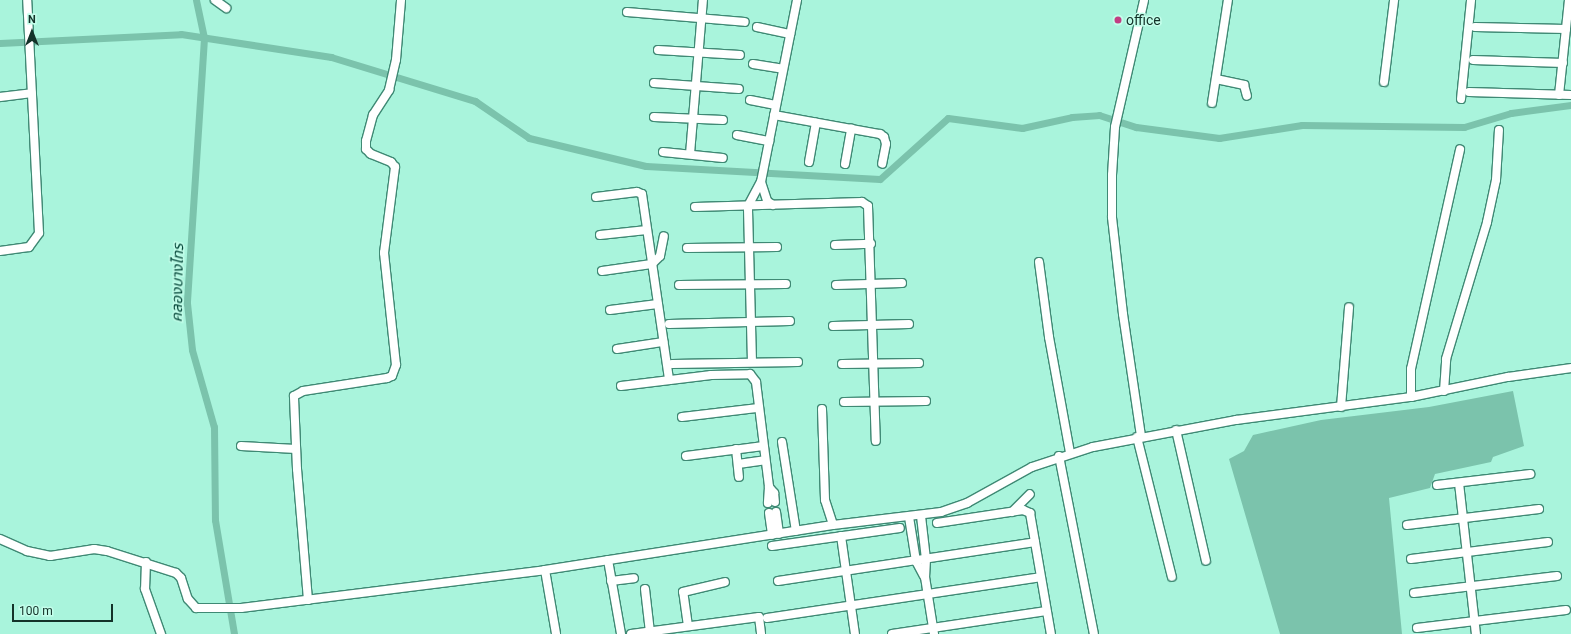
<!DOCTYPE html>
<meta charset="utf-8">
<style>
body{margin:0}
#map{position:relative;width:1571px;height:634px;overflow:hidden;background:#a9f4dc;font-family:Roboto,"Noto Sans Thai",sans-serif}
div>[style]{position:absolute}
.water>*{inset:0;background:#7bc3ac}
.canal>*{height:7px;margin:-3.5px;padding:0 3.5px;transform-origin:3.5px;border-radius:3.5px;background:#7bc3ac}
.roads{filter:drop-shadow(1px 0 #3f8974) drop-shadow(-1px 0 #3f8974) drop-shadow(0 1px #3f8974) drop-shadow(0 -1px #3f8974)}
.minor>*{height:8px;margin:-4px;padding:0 4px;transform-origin:4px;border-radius:4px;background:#fff}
.dots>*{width:11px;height:11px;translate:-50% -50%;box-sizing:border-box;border:2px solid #c3feea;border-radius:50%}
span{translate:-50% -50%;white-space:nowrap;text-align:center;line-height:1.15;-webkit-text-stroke:3px #c3feea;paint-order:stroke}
.poi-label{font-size:14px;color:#133229}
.left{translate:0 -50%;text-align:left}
.water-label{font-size:15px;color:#004335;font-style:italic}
.north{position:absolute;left:12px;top:12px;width:40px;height:40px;-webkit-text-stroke:3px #c3feea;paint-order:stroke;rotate:0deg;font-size:11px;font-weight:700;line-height:16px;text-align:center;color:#133229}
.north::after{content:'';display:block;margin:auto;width:14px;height:18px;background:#133229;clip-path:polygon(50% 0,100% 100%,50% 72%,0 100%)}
.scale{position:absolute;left:12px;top:604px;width:101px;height:18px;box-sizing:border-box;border:2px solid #133229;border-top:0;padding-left:5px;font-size:12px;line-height:14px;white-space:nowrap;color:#133229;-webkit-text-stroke:3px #c3feea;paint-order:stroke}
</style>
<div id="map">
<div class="water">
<div style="clip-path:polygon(1513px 391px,1524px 446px,1493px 457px,1491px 462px,1435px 474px,1430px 488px,1389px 498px,1402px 634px,1280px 634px,1229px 459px,1244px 451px,1253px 435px,1321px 420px,1429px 407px)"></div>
</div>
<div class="canal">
<div style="left:196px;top:0;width:39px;rotate:78deg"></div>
<div style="left:204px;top:38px;width:266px;rotate:93.7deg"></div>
<div style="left:187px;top:303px;width:47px;rotate:83.9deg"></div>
<div style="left:192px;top:350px;width:80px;rotate:74.1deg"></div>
<div style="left:214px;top:427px;width:93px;rotate:89.4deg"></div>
<div style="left:215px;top:520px;width:116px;rotate:80.5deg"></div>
<div style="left:0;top:43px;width:181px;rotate:-2.8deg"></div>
<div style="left:181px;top:34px;width:152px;rotate:8.7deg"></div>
<div style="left:331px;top:57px;width:151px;rotate:17deg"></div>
<div style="left:475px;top:101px;width:65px;rotate:34.4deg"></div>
<div style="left:529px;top:138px;width:120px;rotate:13.5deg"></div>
<div style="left:646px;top:166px;width:234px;rotate:3.2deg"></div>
<div style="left:880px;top:179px;width:91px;rotate:-41.9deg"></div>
<div style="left:948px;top:118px;width:75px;rotate:7.7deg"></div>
<div style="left:1022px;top:128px;width:51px;rotate:-12.4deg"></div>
<div style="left:1072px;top:117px;width:27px;rotate:-4deg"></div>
<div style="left:1099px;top:115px;width:39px;rotate:18deg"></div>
<div style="left:1136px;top:127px;width:84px;rotate:7.5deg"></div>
<div style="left:1219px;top:138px;width:84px;rotate:-8.9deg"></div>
<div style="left:1302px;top:125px;width:162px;rotate:0.7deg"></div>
<div style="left:1464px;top:127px;width:49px;rotate:-16.6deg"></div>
<div style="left:1511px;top:113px;width:61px;rotate:-7.6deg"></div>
</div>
<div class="roads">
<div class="minor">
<div style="left:215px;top:0;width:14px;rotate:36deg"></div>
<div style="left:627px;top:12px;width:118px;rotate:4.8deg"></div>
<div style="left:757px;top:27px;width:34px;rotate:12deg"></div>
<div style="left:1475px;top:27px;width:91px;rotate:1.3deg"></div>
<div style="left:658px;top:50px;width:82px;rotate:3.5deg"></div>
<div style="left:1473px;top:60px;width:90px;rotate:1.9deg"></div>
<div style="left:753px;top:64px;width:30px;rotate:9deg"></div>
<div style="left:1216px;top:79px;width:29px;rotate:12deg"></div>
<div style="left:1244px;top:85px;width:11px;rotate:75deg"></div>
<div style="left:1384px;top:82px;width:83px;rotate:-83deg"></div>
<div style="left:654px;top:83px;width:85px;rotate:4deg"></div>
<div style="left:1469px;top:92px;width:102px;rotate:1.7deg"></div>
<div style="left:1559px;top:95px;width:96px;rotate:-84deg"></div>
<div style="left:0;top:97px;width:32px;rotate:-7deg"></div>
<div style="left:1461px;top:99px;width:100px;rotate:-84.2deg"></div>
<div style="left:750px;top:100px;width:26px;rotate:11deg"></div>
<div style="left:1212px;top:103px;width:104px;rotate:-81.2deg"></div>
<div style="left:774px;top:115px;width:108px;rotate:10.2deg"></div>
<div style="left:880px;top:134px;width:5px;rotate:37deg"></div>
<div style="left:884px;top:137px;width:7px;rotate:74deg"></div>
<div style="left:886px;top:144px;width:20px;rotate:101deg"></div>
<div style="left:654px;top:117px;width:69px;rotate:2.5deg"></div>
<div style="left:737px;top:135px;width:33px;rotate:11deg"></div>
<div style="left:663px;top:152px;width:60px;rotate:5.7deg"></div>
<div style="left:690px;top:154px;width:155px;rotate:-85.2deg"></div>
<div style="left:809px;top:162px;width:40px;rotate:-80deg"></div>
<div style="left:845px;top:164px;width:36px;rotate:-80deg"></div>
<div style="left:761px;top:182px;width:20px;rotate:72deg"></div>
<div style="left:767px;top:201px;width:7px;rotate:34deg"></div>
<div style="left:596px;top:197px;width:41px;rotate:-7deg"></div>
<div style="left:637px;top:192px;width:5px;rotate:22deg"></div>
<div style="left:642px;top:194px;width:188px;rotate:81.7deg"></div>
<div style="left:695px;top:207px;width:167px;rotate:-1.7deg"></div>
<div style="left:862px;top:202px;width:7px;rotate:34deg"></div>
<div style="left:868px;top:206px;width:235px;rotate:88.1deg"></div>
<div style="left:600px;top:235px;width:47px;rotate:-6.1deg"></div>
<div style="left:835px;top:245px;width:36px;rotate:-2deg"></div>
<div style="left:687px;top:248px;width:90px;rotate:-0.6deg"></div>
<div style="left:0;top:251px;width:29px;rotate:-8deg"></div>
<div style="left:29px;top:247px;width:17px;rotate:-54deg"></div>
<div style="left:39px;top:233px;width:233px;rotate:-92.9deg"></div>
<div style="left:1039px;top:262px;width:76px;rotate:82.4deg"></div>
<div style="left:1049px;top:337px;width:118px;rotate:79.7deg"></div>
<div style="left:602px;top:271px;width:50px;rotate:-8deg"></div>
<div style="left:652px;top:264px;width:11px;rotate:-45deg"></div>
<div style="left:660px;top:256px;width:20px;rotate:-79deg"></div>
<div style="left:679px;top:285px;width:107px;rotate:-0.5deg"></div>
<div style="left:836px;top:285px;width:66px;rotate:-1.7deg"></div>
<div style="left:610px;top:310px;width:48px;rotate:-7.1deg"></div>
<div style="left:669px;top:324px;width:121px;rotate:-1.4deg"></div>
<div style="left:833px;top:326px;width:76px;rotate:-1.5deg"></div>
<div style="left:617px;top:349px;width:47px;rotate:-8.7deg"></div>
<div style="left:752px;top:362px;width:156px;rotate:-91.5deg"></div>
<div style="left:748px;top:206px;width:27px;rotate:-62deg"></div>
<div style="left:761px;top:182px;width:186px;rotate:-78.8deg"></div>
<div style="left:672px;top:364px;width:126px;rotate:-0.9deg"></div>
<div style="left:842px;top:364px;width:77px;rotate:-0.7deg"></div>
<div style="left:621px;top:386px;width:91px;rotate:-7deg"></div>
<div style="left:711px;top:375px;width:39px;rotate:-1deg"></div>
<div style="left:750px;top:374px;width:10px;rotate:53deg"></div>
<div style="left:756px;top:382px;width:106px;rotate:82.9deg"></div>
<div style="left:769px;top:487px;width:16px;rotate:94deg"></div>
<div style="left:1444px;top:391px;width:32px;rotate:-86deg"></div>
<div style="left:1446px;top:359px;width:143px;rotate:-73.3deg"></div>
<div style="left:1487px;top:222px;width:43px;rotate:-77.9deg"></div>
<div style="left:1496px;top:180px;width:50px;rotate:-86.6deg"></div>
<div style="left:1411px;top:397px;width:28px;rotate:-90deg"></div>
<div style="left:1411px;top:369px;width:225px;rotate:-77.4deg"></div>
<div style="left:844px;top:402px;width:82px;rotate:-0.7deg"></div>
<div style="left:1341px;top:407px;width:100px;rotate:-85.4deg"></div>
<div style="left:822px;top:409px;width:91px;rotate:88.1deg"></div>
<div style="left:825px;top:500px;width:26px;rotate:72deg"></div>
<div style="left:682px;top:417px;width:77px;rotate:-6.8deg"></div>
<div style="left:1176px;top:430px;width:134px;rotate:77.1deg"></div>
<div style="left:1141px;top:436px;width:123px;rotate:-98.4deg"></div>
<div style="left:1123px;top:314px;width:98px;rotate:-96.5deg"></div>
<div style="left:1112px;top:217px;width:42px;rotate:-90deg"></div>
<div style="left:1112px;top:175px;width:48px;rotate:-86.4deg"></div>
<div style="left:1115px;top:127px;width:130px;rotate:-77.1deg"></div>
<div style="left:1137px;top:437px;width:144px;rotate:76deg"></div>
<div style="left:782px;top:442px;width:90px;rotate:81.1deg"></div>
<div style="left:241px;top:446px;width:55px;rotate:3.1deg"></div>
<div style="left:736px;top:449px;width:28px;rotate:84deg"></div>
<div style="left:686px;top:456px;width:78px;rotate:-7.4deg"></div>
<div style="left:1059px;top:456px;width:181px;rotate:78.9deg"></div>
<div style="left:738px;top:464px;width:27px;rotate:-8deg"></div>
<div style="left:1459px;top:483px;width:152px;rotate:83.6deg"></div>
<div style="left:1437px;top:485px;width:94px;rotate:-6.7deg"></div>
<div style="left:769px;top:487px;width:8px;rotate:50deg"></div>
<div style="left:774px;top:493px;width:9px;rotate:84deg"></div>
<div style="left:776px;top:512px;width:22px;rotate:82deg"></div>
<div style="left:1012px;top:512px;width:25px;rotate:-45deg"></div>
<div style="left:769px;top:513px;width:22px;rotate:82deg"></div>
<div style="left:921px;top:516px;width:43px;rotate:83.4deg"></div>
<div style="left:926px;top:559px;width:18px;rotate:93deg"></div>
<div style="left:925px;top:577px;width:58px;rotate:81deg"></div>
<div style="left:909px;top:517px;width:45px;rotate:81deg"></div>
<div style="left:916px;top:561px;width:17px;rotate:62deg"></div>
<div style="left:937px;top:523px;width:87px;rotate:-8.6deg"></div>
<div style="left:1023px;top:510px;width:8px;rotate:23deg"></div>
<div style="left:1030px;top:513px;width:123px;rotate:80.2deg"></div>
<div style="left:1407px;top:525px;width:133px;rotate:-6.9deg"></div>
<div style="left:841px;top:536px;width:99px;rotate:81.9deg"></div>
<div style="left:0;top:539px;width:30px;rotate:24deg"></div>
<div style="left:27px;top:551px;width:24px;rotate:12deg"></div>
<div style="left:50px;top:556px;width:45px;rotate:-9deg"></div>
<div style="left:94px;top:549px;width:13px;rotate:9deg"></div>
<div style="left:107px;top:551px;width:72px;rotate:17.7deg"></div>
<div style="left:176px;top:573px;width:7px;rotate:45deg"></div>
<div style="left:181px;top:578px;width:22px;rotate:72deg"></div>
<div style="left:188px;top:599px;width:12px;rotate:48deg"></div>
<div style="left:196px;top:608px;width:45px"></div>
<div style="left:241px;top:608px;width:306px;rotate:-7.1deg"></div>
<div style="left:545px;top:570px;width:291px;rotate:-8.9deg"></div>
<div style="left:833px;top:525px;width:109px;rotate:-6.9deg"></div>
<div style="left:941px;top:512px;width:28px;rotate:-19deg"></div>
<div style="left:967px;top:503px;width:74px;rotate:-29deg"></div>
<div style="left:1032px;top:467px;width:64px;rotate:-18.2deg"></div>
<div style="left:1093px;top:447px;width:146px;rotate:-10.7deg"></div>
<div style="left:1236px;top:420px;width:177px;rotate:-7.5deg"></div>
<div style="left:1411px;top:397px;width:99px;rotate:-11.7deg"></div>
<div style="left:1508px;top:377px;width:64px;rotate:-8.1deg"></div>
<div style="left:772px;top:546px;width:129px;rotate:-8deg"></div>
<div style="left:1411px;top:559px;width:138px;rotate:-7.1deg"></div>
<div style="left:608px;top:560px;width:75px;rotate:80deg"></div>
<div style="left:146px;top:562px;width:27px;rotate:92deg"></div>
<div style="left:145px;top:589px;width:48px;rotate:70.4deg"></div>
<div style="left:545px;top:570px;width:65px;rotate:80.2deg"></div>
<div style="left:611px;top:581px;width:23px;rotate:-7deg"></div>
<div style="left:778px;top:581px;width:260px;rotate:-8.6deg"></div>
<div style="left:645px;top:589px;width:43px;rotate:83.4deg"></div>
<div style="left:1414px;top:593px;width:144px;rotate:-6.8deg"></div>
<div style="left:308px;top:600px;width:131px;rotate:-94.8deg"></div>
<div style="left:297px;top:469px;width:73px;rotate:-92.4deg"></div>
<div style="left:294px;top:396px;width:10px;rotate:-29deg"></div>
<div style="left:303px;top:391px;width:85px;rotate:-8.8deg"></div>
<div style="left:387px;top:378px;width:5px;rotate:-22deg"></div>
<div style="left:392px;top:376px;width:12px;rotate:-70deg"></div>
<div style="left:396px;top:365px;width:113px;rotate:-96.1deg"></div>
<div style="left:384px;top:253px;width:87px;rotate:-82.7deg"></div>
<div style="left:395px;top:167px;width:6px;rotate:-129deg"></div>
<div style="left:391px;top:162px;width:22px;rotate:-158deg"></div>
<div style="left:371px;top:154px;width:7px;rotate:-135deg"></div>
<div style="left:366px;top:149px;width:8px;rotate:-90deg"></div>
<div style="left:366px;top:141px;width:27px;rotate:-75deg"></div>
<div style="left:373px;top:115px;width:30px;rotate:-57deg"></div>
<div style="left:389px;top:90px;width:31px;rotate:-77deg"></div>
<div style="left:396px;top:60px;width:60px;rotate:-85.2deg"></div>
<div style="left:767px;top:618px;width:276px;rotate:-8.5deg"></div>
<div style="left:688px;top:626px;width:34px;rotate:-98deg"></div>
<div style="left:683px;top:592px;width:43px;rotate:-13.4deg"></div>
<div style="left:1417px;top:628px;width:150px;rotate:-6.9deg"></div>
<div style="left:631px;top:634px;width:129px;rotate:-7.6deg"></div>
<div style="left:759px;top:617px;width:17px;rotate:83deg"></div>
<div style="left:892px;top:634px;width:156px;rotate:-8.5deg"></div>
</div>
</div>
<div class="dots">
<div style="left:1118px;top:20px;background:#c23e83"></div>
</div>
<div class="poi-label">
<span class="left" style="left:1126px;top:20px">office</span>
</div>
<div class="water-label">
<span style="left:178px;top:283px;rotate:-89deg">คลองบางไทร</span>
</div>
<div class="north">N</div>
<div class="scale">100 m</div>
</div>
